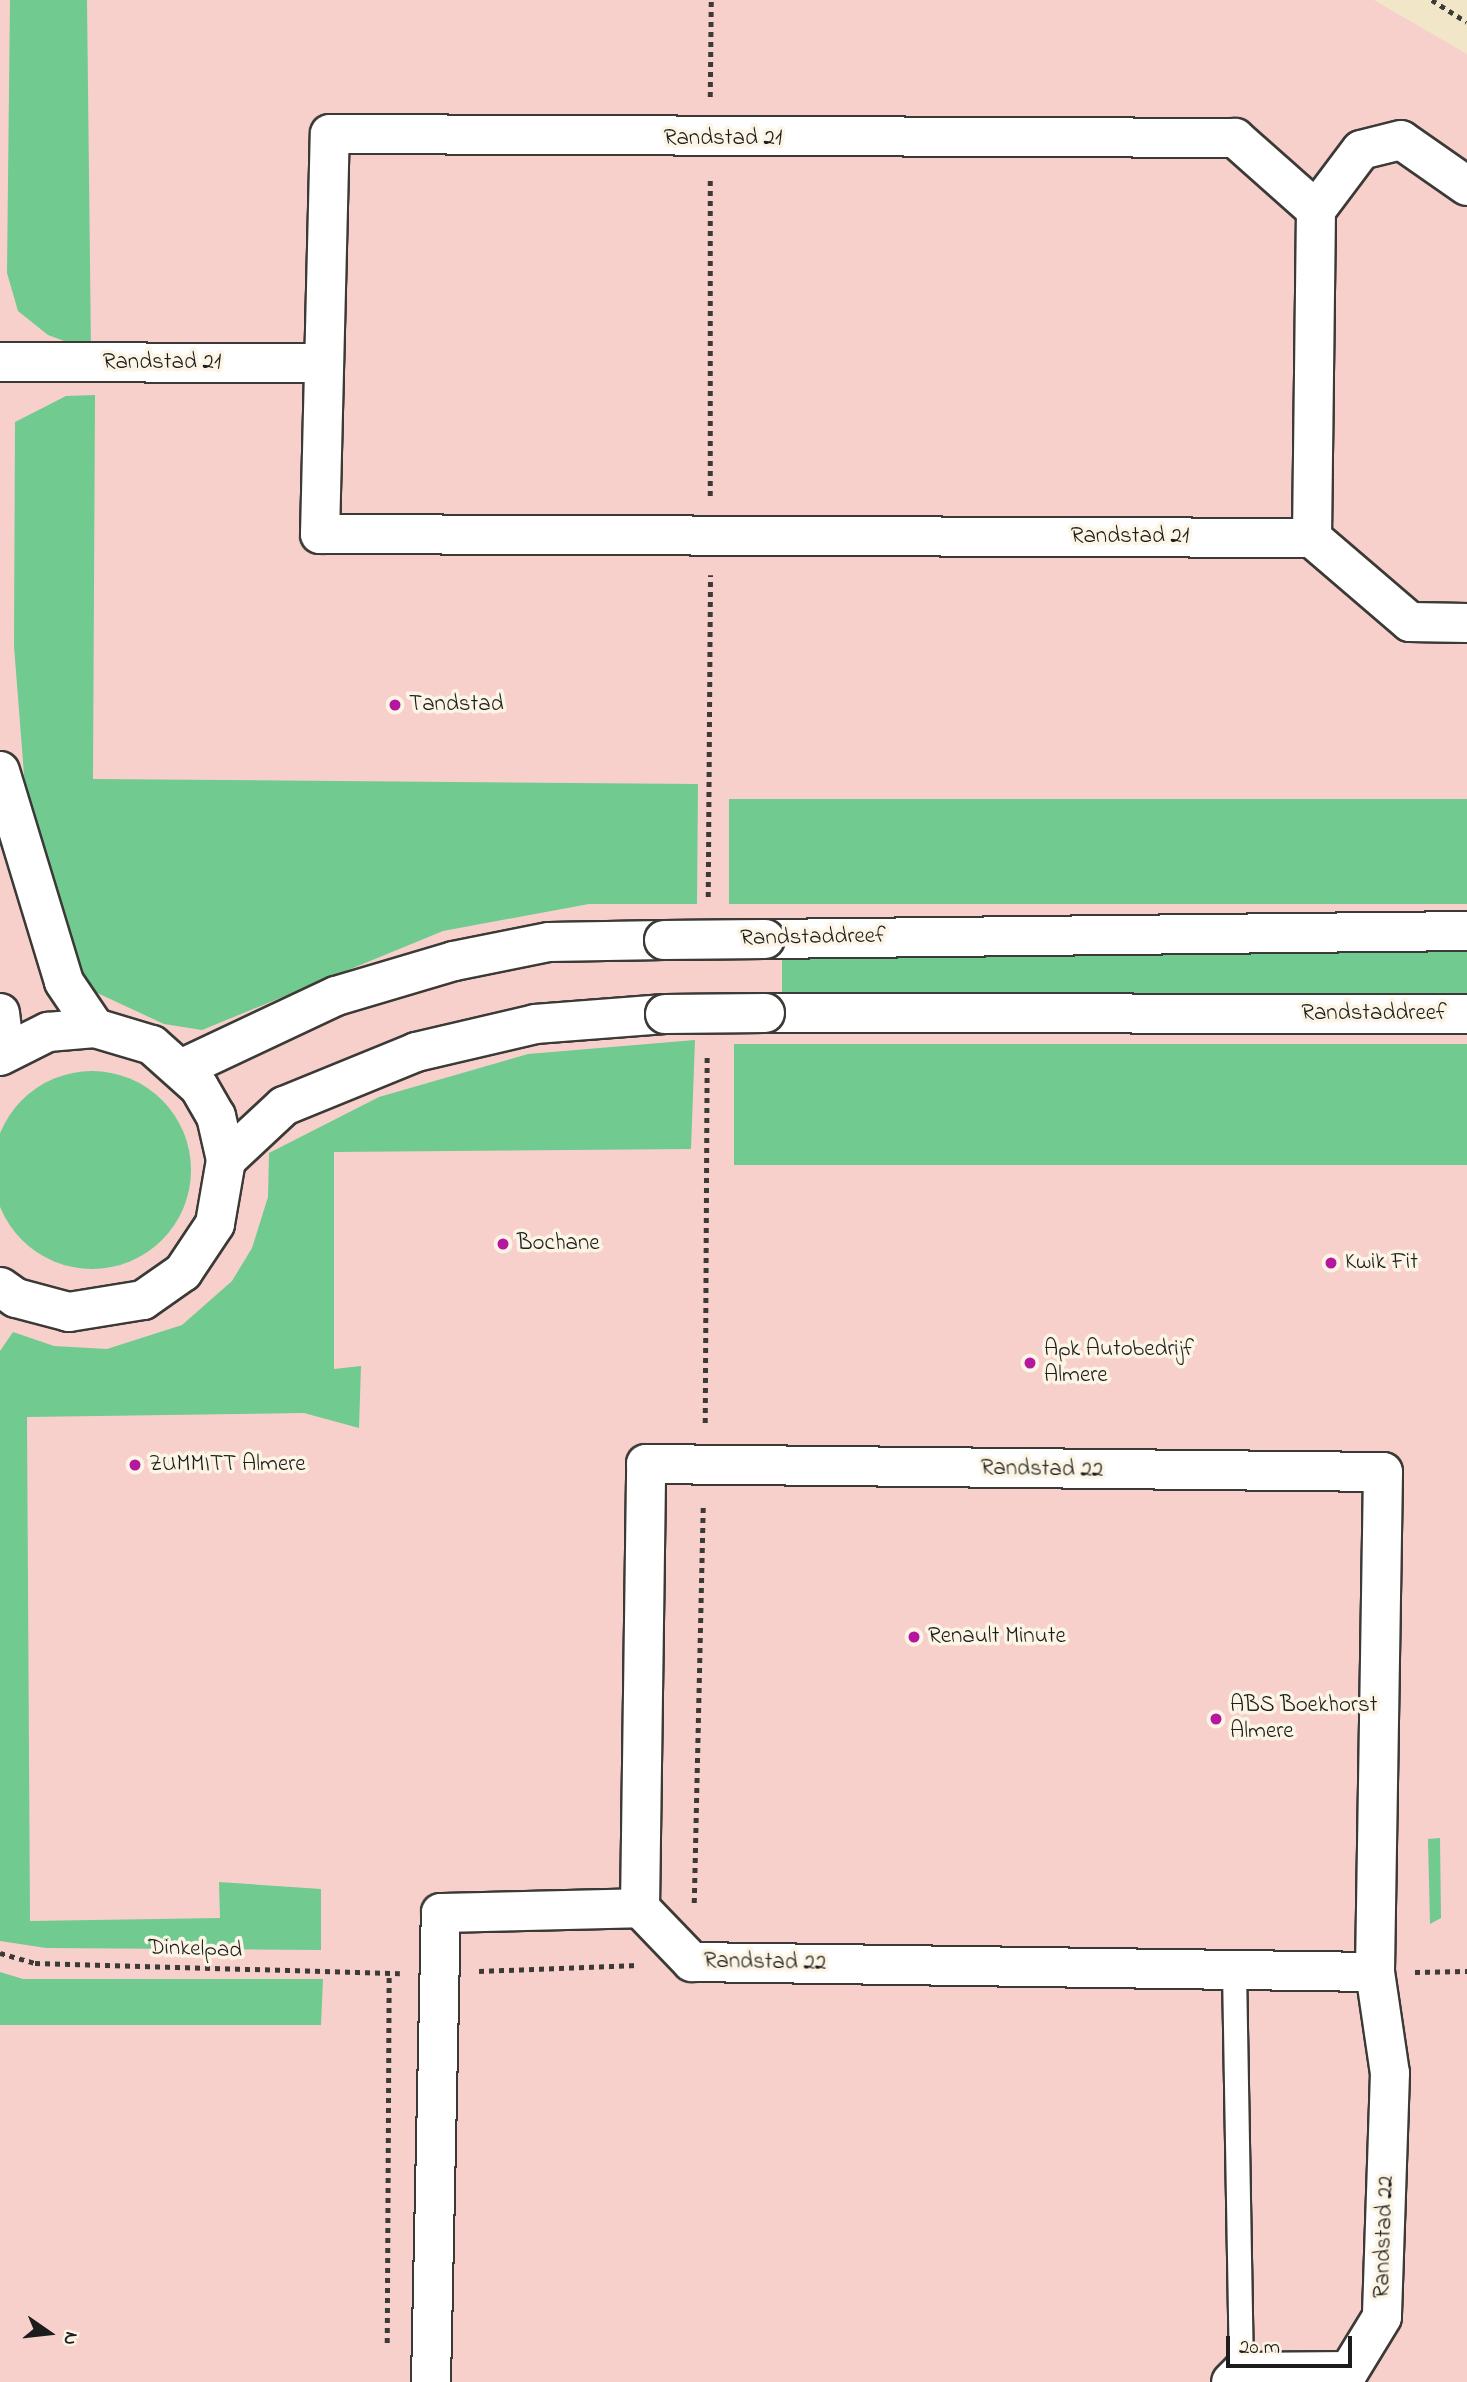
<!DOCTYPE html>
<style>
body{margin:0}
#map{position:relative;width:1467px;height:2382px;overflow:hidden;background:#f2e6c9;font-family:"Indie Flower",sans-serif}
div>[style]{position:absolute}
.built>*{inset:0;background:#f7d0cb}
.green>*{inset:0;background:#71ca90;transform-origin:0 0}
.round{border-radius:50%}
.path>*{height:4.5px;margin-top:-2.25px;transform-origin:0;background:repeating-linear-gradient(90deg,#3c3a36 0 5px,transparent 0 10px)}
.roads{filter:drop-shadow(2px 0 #3c3a36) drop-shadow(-2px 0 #3c3a36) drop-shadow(0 2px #3c3a36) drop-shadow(0 -2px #3c3a36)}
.service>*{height:23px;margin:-11.5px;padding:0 11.5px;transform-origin:11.5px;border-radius:11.5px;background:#fff}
.minor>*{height:38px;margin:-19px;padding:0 19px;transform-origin:19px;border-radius:19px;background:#fff}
.secondary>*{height:38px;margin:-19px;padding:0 19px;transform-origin:19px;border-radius:19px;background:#fff}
.bridges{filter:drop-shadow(2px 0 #3c3a36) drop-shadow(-2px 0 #3c3a36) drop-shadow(0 2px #3c3a36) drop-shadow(0 -2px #3c3a36)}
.secondary-bridge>*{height:38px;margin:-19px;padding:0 19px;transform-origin:19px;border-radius:19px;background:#fff}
.dots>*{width:19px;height:19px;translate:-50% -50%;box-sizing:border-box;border:4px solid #fcf5e5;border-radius:50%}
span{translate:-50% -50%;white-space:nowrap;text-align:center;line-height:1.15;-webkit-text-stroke:7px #fcf5e5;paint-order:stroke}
.street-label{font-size:23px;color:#1c1c1c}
.poi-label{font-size:23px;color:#1c1c1c}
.left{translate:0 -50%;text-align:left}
.north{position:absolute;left:14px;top:2298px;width:70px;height:70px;-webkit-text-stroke:5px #fcf5e5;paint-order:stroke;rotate:104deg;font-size:19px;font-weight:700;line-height:28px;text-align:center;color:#1c1c1c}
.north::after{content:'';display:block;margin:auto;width:24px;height:32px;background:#1c1c1c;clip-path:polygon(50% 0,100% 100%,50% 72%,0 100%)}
.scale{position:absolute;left:1226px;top:2336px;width:126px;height:32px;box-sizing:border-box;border:4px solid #1c1c1c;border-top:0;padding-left:9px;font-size:21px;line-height:24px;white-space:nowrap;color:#1c1c1c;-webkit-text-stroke:5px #fcf5e5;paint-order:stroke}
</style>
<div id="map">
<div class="built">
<div style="clip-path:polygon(0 0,1374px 0,1467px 54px,1467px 2382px,0 2382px)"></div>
</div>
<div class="green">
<div style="clip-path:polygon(10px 0,87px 0,91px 351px,48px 335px,18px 311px,7px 273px)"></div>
<div style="clip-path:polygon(95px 395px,93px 779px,698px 784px,697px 904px,589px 904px,443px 931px,202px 1030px,164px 1024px,93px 991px,67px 953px,26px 800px,14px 646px,15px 422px,66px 396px)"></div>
<div style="left:729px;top:799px;width:738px;height:105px"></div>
<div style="left:782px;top:951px;width:685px;height:42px"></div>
<div style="clip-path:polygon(695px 1040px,691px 1149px,334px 1152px,334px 1369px,361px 1366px,359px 1428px,304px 1413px,27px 1417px,30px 1921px,220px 1918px,219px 1882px,321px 1889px,321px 1950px,46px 1948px,0 1941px,0 1351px,13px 1332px,54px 1346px,107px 1349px,182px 1325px,232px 1281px,252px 1248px,268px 1197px,269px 1153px,379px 1097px,528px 1054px)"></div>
<div style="left:1467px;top:1044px;width:121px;height:733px;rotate:90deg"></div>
<div class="round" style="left:-7px;top:1071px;width:198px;height:198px"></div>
<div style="clip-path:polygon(1440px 1838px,1441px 1918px,1430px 1924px,1428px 1839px)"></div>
<div style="clip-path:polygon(0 1972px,23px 1979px,323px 1979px,321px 2025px,0 2025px)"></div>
</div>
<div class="path">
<div style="left:1432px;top:0;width:41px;rotate:32.2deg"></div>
<div style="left:710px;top:97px;width:97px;rotate:-89.4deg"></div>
<div style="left:710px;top:496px;width:320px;rotate:-90deg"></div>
<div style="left:708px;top:897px;width:322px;rotate:-89.6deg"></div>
<div style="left:705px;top:1423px;width:369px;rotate:-89.7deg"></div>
<div style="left:694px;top:1903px;width:397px;rotate:-88.7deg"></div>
<div style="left:0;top:1953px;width:36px;rotate:16deg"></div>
<div style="left:35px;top:1963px;width:365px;rotate:1.6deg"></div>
<div style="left:479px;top:1971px;width:159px;rotate:-2.2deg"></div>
<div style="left:1415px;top:1972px;width:52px;rotate:-1.1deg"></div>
<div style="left:387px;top:2343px;width:370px;rotate:-89.7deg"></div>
</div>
<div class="roads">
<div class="service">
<div style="left:1234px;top:1970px;width:402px;rotate:89deg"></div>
</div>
<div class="minor">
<div style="left:1467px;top:186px;width:80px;rotate:-145.1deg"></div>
<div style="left:1401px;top:140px;width:41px;rotate:166deg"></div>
<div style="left:1361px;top:150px;width:75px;rotate:126.9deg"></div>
<div style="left:1316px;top:210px;width:328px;rotate:90.7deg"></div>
<div style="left:1312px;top:538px;width:129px;rotate:40.6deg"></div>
<div style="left:1410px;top:622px;width:57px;rotate:1deg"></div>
<div style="left:0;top:362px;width:324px;rotate:0.2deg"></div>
<div style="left:1312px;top:538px;width:992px;rotate:-179.77deg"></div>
<div style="left:320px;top:534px;width:400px;rotate:-88.6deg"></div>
<div style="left:330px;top:134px;width:905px;rotate:0.25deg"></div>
<div style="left:1235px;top:138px;width:108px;rotate:41.6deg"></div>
<div style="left:640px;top:1908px;width:75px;rotate:46.1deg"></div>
<div style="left:692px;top:1962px;width:683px;rotate:0.84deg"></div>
<div style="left:431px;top:2382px;width:469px;rotate:-88.8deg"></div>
<div style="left:441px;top:1913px;width:199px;rotate:-1.4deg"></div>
<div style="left:640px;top:1908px;width:444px;rotate:-89.2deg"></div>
<div style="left:646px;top:1464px;width:737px;rotate:0.62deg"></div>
<div style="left:1383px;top:1472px;width:500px;rotate:90.92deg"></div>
<div style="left:1375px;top:1972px;width:102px;rotate:81.6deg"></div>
<div style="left:1390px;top:2073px;width:244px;rotate:91.9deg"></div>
<div style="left:1382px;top:2317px;width:63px;rotate:121.4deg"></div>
<div style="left:1349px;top:2371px;width:108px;rotate:179.5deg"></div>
<div style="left:1241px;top:2372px;width:14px;rotate:135deg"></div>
</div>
<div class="secondary">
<div style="left:0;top:771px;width:220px;rotate:73.1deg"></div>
<div style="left:64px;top:982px;width:55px;rotate:56deg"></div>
<div style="left:765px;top:939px;width:702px;rotate:-0.65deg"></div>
<div style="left:0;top:1013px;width:39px;rotate:83deg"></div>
<div style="left:765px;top:1013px;width:702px;rotate:0.08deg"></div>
<div style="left:0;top:1056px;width:54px;rotate:-26.6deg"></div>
<div style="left:48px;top:1032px;width:47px;rotate:-4.9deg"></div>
<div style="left:95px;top:1028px;width:59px;rotate:16.6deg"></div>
<div style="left:152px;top:1045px;width:63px;rotate:41.8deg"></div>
<div style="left:199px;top:1087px;width:34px;rotate:60deg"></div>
<div style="left:216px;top:1116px;width:45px;rotate:77.2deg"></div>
<div style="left:226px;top:1160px;width:65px;rotate:99.8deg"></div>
<div style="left:215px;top:1224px;width:58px;rotate:123.7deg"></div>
<div style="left:183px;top:1272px;width:49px;rotate:145deg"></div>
<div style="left:143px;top:1300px;width:75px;rotate:170.8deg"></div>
<div style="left:69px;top:1312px;width:55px;rotate:-165.2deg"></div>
<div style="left:16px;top:1298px;width:19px;rotate:-145deg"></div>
<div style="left:183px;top:1068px;width:169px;rotate:-25.2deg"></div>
<div style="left:336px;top:996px;width:123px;rotate:-16.5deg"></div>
<div style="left:454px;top:961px;width:97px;rotate:-11.3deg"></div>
<div style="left:549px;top:942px;width:115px;rotate:-1deg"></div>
<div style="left:226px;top:1160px;width:79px;rotate:-43deg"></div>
<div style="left:284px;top:1106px;width:143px;rotate:-22.2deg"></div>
<div style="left:416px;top:1052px;width:122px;rotate:-13.2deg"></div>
<div style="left:535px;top:1024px;width:130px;rotate:-4.4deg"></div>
</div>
</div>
<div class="bridges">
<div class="secondary-bridge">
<div style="left:664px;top:940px;width:101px;rotate:-0.6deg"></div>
<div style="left:665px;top:1014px;width:100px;rotate:-0.6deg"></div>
</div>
</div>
<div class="dots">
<div style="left:395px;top:705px;background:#b5179e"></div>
<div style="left:503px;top:1244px;background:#b5179e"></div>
<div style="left:1331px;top:1263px;background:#b5179e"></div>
<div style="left:1030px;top:1363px;background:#b5179e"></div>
<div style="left:135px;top:1465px;background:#b5179e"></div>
<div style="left:914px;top:1637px;background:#b5179e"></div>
<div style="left:1216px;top:1719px;background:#b5179e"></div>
</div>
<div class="street-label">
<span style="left:723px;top:139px">Randstad 21</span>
<span style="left:162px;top:363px">Randstad 21</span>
<span style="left:1130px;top:537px">Randstad 21</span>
<span style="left:813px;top:938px;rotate:-1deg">Randstaddreef</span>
<span style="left:1374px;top:1014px">Randstaddreef</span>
<span style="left:1042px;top:1470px;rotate:1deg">Randstad 22</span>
<span style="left:195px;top:1950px;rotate:2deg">Dinkelpad</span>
<span style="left:765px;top:1963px;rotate:1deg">Randstad 22</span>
<span style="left:1385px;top:2237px;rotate:-88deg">Randstad 22</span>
</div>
<div class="poi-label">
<span class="left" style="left:409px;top:705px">Tandstad</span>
<span class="left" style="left:517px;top:1244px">Bochane</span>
<span class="left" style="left:1345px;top:1263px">Kwik Fit</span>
<span class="left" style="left:1044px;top:1363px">Apk Autobedrijf<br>Almere</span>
<span class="left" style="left:149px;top:1465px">ZUMMITT Almere</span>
<span class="left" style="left:928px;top:1637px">Renault Minute</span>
<span class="left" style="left:1230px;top:1719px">ABS Boekhorst<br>Almere</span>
</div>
<div class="north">N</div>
<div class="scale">20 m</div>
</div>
